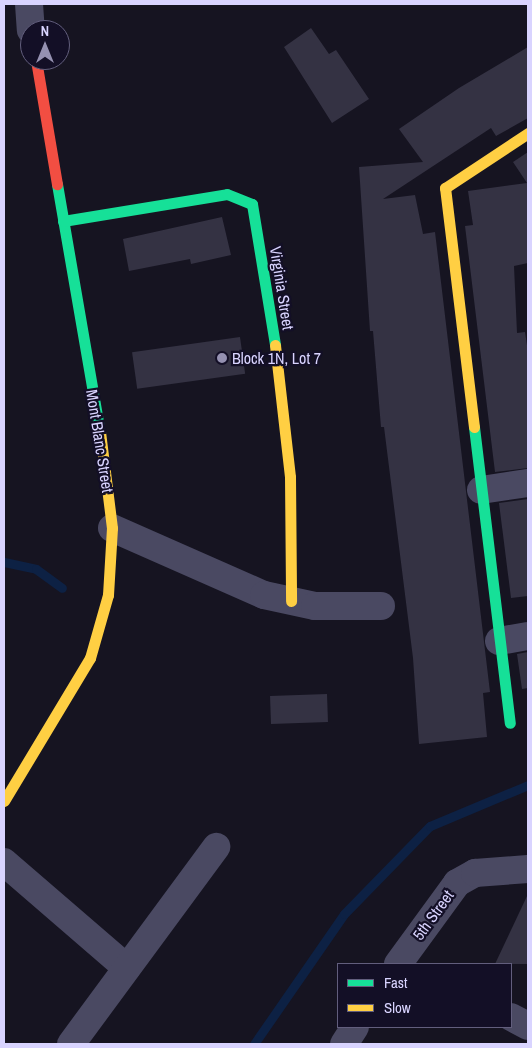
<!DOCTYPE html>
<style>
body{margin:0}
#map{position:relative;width:532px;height:1048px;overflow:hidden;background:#161421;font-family:"Archivo Narrow",sans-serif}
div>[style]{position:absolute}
.stream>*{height:9px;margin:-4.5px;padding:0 4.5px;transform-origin:4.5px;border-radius:4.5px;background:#0d2144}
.building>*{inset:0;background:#343243;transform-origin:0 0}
.street>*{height:28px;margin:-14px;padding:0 14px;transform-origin:14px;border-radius:14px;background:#4a4962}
.fast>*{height:11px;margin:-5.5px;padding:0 5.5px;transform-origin:5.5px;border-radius:5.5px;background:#16e098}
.slow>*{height:11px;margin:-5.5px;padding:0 5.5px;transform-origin:5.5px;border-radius:5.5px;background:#ffcf43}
.jam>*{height:11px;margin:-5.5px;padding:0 5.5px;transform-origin:5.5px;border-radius:5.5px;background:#f24e42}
.dots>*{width:14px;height:14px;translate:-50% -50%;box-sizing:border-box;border:2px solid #130f26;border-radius:50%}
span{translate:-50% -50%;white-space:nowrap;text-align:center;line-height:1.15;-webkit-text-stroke:4.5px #130f26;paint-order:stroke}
.street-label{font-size:16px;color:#d9d4ff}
.poi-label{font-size:16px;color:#d9d4ff}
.left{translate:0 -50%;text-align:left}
.frame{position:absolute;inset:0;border:5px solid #d9d4ff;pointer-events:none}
.legend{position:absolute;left:337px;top:963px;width:175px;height:65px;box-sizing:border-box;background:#130f26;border:1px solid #625e7d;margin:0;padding:6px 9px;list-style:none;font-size:15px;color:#d9d4ff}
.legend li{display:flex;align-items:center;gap:10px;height:25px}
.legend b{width:25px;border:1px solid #625e7d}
.north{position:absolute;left:20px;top:20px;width:50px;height:50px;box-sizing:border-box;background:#130f26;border:1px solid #625e7d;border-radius:50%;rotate:0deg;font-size:14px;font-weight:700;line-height:20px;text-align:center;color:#d9d4ff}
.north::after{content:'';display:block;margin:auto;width:18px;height:22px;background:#9591b1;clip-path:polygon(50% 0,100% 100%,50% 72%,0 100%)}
</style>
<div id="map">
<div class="stream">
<div style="left:4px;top:562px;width:33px;rotate:12deg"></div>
<div style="left:36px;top:569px;width:32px;rotate:36deg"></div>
<div style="left:254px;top:1044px;width:158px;rotate:-55.3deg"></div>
<div style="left:344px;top:914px;width:123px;rotate:-45.7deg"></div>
<div style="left:430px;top:826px;width:106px;rotate:-22.7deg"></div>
</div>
<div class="building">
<div style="clip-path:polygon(311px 28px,329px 54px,336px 50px,369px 99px,332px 123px,284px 47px)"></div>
<div style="clip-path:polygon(528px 47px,528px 118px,496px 136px,491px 128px,383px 199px,415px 195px,423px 234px,435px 232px,490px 692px,483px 693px,487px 737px,419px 744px,413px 658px,384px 427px,381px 427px,373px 331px,370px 331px,359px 167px,423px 162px,399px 129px,459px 88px)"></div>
<div style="clip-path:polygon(528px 152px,528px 263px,514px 266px,517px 333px,525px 332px,528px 352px,528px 468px,495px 472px,465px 226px,473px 225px,468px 191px,527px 183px,513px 162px)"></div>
<div style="clip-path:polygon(222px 217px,231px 255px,191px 264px,190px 259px,129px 271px,123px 239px)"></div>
<div style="left:240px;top:337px;width:37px;height:109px;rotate:82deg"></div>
<div style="clip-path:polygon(528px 499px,528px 596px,511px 598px,499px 503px)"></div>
<div style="clip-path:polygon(528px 652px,528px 688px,522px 689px,517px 654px)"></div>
<div style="left:327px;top:694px;width:28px;height:57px;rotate:88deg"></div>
<div style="clip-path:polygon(528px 894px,528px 964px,495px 964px)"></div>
</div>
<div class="street">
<div style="left:29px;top:4px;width:26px;rotate:86deg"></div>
<div style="left:481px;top:490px;width:48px;rotate:-8.5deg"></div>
<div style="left:112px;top:528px;width:166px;rotate:23.8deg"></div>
<div style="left:264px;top:595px;width:52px;rotate:12.2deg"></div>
<div style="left:315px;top:606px;width:66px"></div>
<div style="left:499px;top:641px;width:29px;rotate:-10deg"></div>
<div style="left:4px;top:862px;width:162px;rotate:40.8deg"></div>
<div style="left:398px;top:964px;width:100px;rotate:-53.9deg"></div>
<div style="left:457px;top:883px;width:21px;rotate:-29deg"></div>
<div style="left:475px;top:873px;width:53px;rotate:-4.3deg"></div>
<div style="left:511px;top:1017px;width:19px;rotate:28deg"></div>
<div style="left:71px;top:1044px;width:245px;rotate:-53.6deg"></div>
<div style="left:344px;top:1044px;width:20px;rotate:-57deg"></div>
</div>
<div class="fast">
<div style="left:57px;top:184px;width:252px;rotate:80.2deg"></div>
<div style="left:63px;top:221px;width:166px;rotate:-9.3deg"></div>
<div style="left:227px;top:194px;width:27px;rotate:22deg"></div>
<div style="left:252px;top:204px;width:143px;rotate:80.7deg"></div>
<div style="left:474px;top:427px;width:298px;rotate:83.1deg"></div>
</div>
<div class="slow">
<div style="left:275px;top:345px;width:133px;rotate:83.5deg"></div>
<div style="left:290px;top:477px;width:124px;rotate:89.5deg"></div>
<div style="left:474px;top:427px;width:241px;rotate:-96.9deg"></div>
<div style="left:445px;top:188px;width:100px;rotate:-33.5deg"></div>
<div style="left:4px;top:801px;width:167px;rotate:-59deg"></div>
<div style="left:90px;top:658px;width:66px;rotate:-74.1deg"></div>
<div style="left:108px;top:595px;width:67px;rotate:-86.6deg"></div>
<div style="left:112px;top:528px;width:97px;rotate:-97.1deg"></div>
</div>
<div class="jam">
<div style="left:36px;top:60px;width:126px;rotate:80.4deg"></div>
</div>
<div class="dots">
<div style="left:222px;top:358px;background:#9591b1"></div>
</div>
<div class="street-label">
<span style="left:282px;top:288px;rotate:81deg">Virginia Street</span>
<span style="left:100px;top:441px;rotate:81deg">Mont Blanc Street</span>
<span style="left:433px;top:915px;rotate:-54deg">5th Street</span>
</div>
<div class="poi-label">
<span class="left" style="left:232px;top:358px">Block 1N, Lot 7</span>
</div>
<div class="frame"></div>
<ul class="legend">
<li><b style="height:6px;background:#16e098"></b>Fast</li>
<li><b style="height:6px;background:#ffcf43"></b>Slow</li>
</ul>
<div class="north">N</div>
</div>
